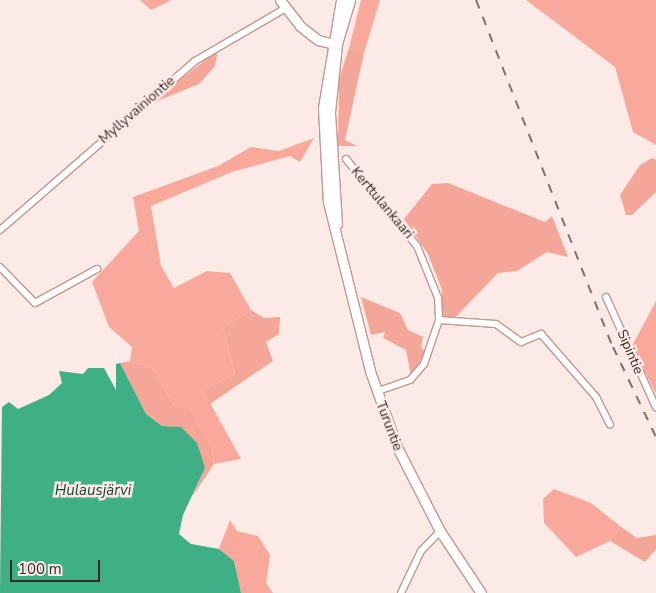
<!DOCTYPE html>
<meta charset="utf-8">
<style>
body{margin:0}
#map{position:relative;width:656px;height:593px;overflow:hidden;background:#fceae7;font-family:"Nunito Sans",sans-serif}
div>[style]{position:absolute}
.green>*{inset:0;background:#f4a698}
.forest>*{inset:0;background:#f8a99b}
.water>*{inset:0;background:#3fb085}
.roads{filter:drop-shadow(1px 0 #c09890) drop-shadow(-1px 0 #c09890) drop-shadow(0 1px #c09890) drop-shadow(0 -1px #c09890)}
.minor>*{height:6px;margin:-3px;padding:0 3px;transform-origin:3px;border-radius:3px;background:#fff}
.secondary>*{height:9px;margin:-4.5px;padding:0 4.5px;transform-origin:4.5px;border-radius:4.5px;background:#fff}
.rail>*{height:2px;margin-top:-1px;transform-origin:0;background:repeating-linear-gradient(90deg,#7f6e6b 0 9px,transparent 0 18px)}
span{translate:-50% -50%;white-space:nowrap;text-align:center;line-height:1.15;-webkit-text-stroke:5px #fceae7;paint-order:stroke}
.street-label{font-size:14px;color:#3a2a27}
.water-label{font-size:15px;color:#164533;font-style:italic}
.scale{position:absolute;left:10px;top:560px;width:90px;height:22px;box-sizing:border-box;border:2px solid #3a2a27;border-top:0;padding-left:6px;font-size:15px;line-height:18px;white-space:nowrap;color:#3a2a27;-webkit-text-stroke:4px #fceae7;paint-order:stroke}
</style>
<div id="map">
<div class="green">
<div style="clip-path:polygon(349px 48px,364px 53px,345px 140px,357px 146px,338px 146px,339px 79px)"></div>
<div style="clip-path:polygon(218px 50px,215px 66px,199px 84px,148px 105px)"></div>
<div style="clip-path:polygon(652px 158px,656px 160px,656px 192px,632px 215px,626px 215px,620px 195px,640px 165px)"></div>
<div style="clip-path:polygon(448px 183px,545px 222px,552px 216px,568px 257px,547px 252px,517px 271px,498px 273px,451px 322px,442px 324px,442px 290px,428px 254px,404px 219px,432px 184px)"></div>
<div style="clip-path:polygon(361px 297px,400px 313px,408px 330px,423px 337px,421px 348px,426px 351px,411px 376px,406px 350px,383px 338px,385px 332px,371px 335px)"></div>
<div style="clip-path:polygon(251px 310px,264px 318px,280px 317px,279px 334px,266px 342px,273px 361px,210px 404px,203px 390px,235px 374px,223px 328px)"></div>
<div style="clip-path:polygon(130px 361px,153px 368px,174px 406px,189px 408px,212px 448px,214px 464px,192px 497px,205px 468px,181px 427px,162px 426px,146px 414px,120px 363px)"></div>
<div style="clip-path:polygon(620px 526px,637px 538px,656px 535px,656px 549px,645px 562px,610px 541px)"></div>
</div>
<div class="forest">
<div style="clip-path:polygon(140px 0,172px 0,151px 10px)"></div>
<div style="clip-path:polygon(361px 0,380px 0,364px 53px,349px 48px)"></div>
<div style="clip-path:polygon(526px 0,656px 0,656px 145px,633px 132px,615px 67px)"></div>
<div style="clip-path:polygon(314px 138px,300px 162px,290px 156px,232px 172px,151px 206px,161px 266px,174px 288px,207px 271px,230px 273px,251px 310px,223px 328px,235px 374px,203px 390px,241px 459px,214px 464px,212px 448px,189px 409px,174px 406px,153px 368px,130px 361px,132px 347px,109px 327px,92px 282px,139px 231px,133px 197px,218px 166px,251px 147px,279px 151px)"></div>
<div style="clip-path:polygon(656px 301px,656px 394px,632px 346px)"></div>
<div style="clip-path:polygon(554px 489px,591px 503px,620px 526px,610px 541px,576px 557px,544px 523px,543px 499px)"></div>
<div style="clip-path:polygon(230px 520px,237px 531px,258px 536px,270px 555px,266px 583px,273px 593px,241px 593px,234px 561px,219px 549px)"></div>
</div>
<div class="water">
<div style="clip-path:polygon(120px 363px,146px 414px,162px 426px,181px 427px,197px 443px,205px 468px,183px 515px,179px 534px,191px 544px,219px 549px,234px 561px,241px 593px,0 593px,2px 407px,9px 402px,18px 409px,49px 395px,62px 383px,59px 371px,83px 374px,88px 368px,104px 368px,116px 390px,116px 364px)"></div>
</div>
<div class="roads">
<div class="minor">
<div style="left:346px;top:159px;width:112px;rotate:50.8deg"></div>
<div style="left:417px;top:246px;width:56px;rotate:68deg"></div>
<div style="left:438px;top:298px;width:22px;rotate:87deg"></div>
<div style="left:439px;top:320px;width:46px;rotate:108.8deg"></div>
<div style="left:424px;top:364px;width:21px;rotate:131deg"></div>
<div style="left:410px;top:380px;width:36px;rotate:161deg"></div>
<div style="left:0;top:230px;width:258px;rotate:-40.9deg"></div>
<div style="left:195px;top:61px;width:105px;rotate:-30.2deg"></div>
<div style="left:0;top:267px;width:50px;rotate:45.8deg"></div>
<div style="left:35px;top:303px;width:71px;rotate:-28.7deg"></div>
<div style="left:606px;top:297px;width:121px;rotate:65.6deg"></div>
<div style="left:439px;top:320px;width:57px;rotate:4deg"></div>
<div style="left:496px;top:324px;width:31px;rotate:36deg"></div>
<div style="left:521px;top:342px;width:22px;rotate:-22deg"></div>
<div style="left:541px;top:334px;width:84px;rotate:48.9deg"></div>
<div style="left:596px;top:397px;width:31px;rotate:63deg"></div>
<div style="left:401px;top:593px;width:47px;rotate:-64.5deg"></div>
<div style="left:421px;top:551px;width:28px;rotate:-46deg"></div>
</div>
<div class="secondary">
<div style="left:280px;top:0;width:33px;rotate:52deg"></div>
<div style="left:300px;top:26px;width:23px;rotate:38deg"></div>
<div style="left:318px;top:40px;width:16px;rotate:14deg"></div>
<div style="left:341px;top:0;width:109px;rotate:99.5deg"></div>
<div style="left:323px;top:108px;width:94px;rotate:87deg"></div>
<div style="left:328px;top:202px;width:174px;rotate:76deg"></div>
<div style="left:370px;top:371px;width:83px;rotate:70.3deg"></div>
<div style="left:398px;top:449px;width:92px;rotate:62.9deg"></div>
<div style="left:440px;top:531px;width:74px;rotate:56.5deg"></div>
<div style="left:337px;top:224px;width:112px;rotate:-93.6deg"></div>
<div style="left:330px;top:112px;width:68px;rotate:-84.1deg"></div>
<div style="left:337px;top:44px;width:46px;rotate:-73.5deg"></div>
</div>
</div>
<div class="rail">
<div style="left:476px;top:0;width:373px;rotate:68.5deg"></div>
<div style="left:613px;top:347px;width:100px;rotate:64.5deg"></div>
</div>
<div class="street-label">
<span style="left:137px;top:110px;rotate:-41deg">Myllyvainiontie</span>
<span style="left:382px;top:203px;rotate:50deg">Kerttulankaari</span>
<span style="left:630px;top:352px;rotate:67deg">Sipintie</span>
<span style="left:389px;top:426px;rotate:69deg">Turuntie</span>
</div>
<div class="water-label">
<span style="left:93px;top:491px">Hulausjärvi</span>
</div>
<div class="scale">100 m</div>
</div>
